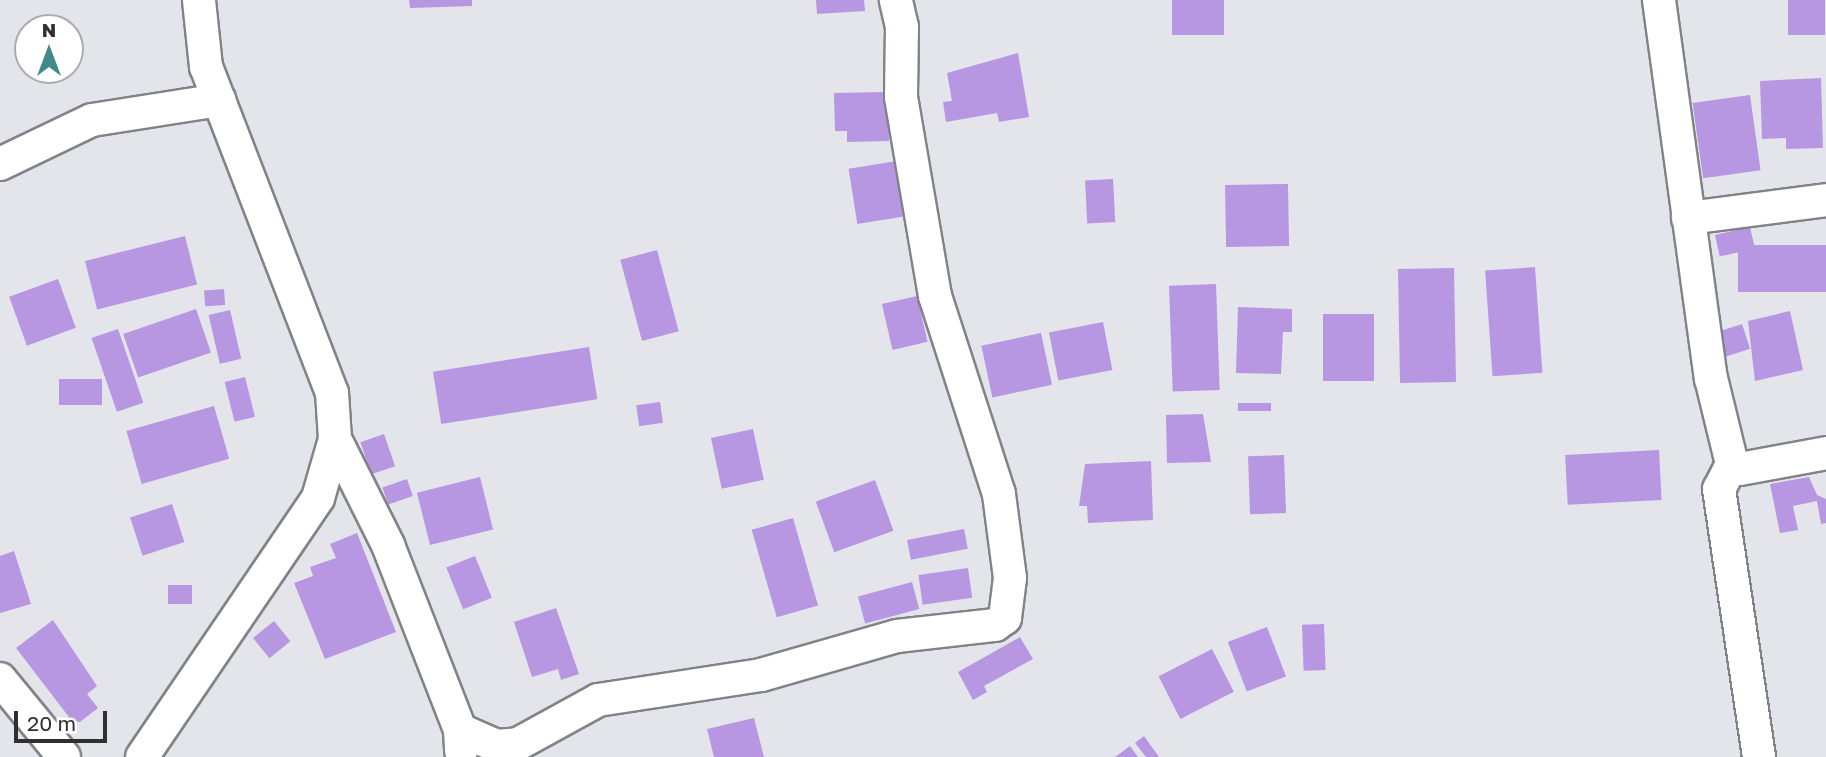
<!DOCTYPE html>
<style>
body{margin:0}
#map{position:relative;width:1826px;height:757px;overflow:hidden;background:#e4e5eb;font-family:"Golos Text",sans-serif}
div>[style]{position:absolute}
.building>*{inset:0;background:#b796e2;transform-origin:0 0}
.roads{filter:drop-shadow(2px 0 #818388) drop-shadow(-2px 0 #818388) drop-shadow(0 2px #818388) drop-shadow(0 -2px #818388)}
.minor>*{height:32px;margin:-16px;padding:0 16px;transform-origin:16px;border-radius:16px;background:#fff}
span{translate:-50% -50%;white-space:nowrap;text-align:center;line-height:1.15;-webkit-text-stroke:6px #fff;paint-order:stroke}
.north{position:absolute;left:14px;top:14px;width:70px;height:70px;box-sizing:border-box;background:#fff;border:2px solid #acacad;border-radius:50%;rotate:0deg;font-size:19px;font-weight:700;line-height:28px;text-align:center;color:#2f2f31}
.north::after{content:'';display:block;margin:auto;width:24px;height:32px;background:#428a8a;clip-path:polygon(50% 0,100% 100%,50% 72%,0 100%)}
.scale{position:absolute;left:14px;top:711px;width:93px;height:32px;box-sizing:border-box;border:4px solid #2f2f31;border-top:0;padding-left:9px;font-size:21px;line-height:24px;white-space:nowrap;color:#2f2f31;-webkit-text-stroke:5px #fff;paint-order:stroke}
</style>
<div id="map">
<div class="building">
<div style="clip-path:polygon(409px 0,472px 0,472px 6px,410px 8px)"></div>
<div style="clip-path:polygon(816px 0,864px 0,865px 11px,817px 14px)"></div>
<div style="left:1172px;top:0;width:52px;height:35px"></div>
<div style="left:1788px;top:0;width:37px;height:35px"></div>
<div style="clip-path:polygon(1018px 53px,1029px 117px,999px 122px,997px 113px,946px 122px,943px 102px,952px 101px,947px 73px)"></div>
<div style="clip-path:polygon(1821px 78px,1823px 148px,1786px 149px,1786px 138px,1762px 139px,1760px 81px)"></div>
<div style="clip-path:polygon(888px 92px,889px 141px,847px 142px,847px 131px,835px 131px,834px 93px)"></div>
<div style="left:1750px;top:95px;width:76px;height:58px;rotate:82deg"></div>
<div style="left:897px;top:161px;width:56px;height:49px;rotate:81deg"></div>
<div style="left:1113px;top:179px;width:43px;height:28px;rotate:87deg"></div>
<div style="left:1288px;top:184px;width:62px;height:63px;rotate:89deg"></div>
<div style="left:1750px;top:227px;width:22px;height:36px;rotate:77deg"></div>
<div style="left:185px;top:236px;width:50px;height:103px;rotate:76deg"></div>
<div style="left:1826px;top:245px;width:47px;height:88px;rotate:90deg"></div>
<div style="left:657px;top:250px;width:84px;height:38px;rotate:75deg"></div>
<div style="left:1535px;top:267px;width:106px;height:50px;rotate:86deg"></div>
<div style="left:1454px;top:268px;width:114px;height:56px;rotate:89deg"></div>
<div style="left:58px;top:279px;width:52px;height:52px;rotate:70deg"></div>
<div style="left:1216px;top:284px;width:106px;height:47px;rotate:88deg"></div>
<div style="left:224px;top:289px;width:16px;height:20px;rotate:86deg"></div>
<div style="left:917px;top:296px;width:47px;height:36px;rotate:77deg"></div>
<div style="clip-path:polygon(1238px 307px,1292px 309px,1292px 332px,1283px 332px,1281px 374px,1236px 373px)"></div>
<div style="left:196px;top:309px;width:46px;height:77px;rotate:71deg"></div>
<div style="left:230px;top:310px;width:50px;height:22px;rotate:77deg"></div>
<div style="clip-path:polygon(1790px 311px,1803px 370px,1755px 381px,1748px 321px)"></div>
<div style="left:1374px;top:314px;width:67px;height:51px;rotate:90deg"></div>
<div style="left:1103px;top:322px;width:49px;height:55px;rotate:79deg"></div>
<div style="left:1742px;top:324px;width:26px;height:30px;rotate:72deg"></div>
<div style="left:118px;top:329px;width:78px;height:28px;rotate:71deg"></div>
<div style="left:1041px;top:333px;width:53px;height:61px;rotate:78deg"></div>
<div style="left:589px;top:347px;width:53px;height:158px;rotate:81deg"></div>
<div style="left:245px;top:377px;width:41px;height:21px;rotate:76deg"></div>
<div style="left:59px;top:379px;width:43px;height:26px"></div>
<div style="left:660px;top:402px;width:21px;height:24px;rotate:82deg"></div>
<div style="left:1238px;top:403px;width:33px;height:8px"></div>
<div style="left:214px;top:406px;width:55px;height:91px;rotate:74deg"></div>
<div style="clip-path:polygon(1203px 414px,1211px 462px,1167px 463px,1166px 415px)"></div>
<div style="left:753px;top:429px;width:52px;height:43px;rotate:78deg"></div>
<div style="left:384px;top:434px;width:34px;height:25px;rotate:71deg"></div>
<div style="left:1659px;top:450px;width:50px;height:94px;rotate:87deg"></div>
<div style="left:1284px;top:455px;width:58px;height:36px;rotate:88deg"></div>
<div style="clip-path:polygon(1151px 461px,1153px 520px,1088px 523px,1087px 506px,1079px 506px,1085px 464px)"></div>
<div style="left:480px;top:477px;width:54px;height:65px;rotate:76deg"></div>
<div style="clip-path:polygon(1809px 477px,1817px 495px,1826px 499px,1826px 523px,1821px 524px,1817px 501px,1793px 506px,1798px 530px,1780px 533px,1770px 484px)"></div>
<div style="left:407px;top:479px;width:18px;height:26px;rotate:71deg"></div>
<div style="left:875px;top:480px;width:54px;height:63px;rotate:70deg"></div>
<div style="left:172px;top:504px;width:40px;height:44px;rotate:72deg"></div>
<div style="left:793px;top:518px;width:91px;height:43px;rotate:74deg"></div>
<div style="left:964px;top:529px;width:20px;height:58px;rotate:79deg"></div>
<div style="clip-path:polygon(357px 533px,396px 632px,325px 659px,294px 583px,313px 576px,310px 567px,336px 558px,330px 544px)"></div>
<div style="clip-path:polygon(14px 551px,31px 604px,0 613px,0 556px)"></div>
<div style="left:475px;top:556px;width:45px;height:31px;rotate:68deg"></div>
<div style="left:968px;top:568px;width:30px;height:50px;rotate:82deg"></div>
<div style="left:912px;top:582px;width:28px;height:56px;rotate:75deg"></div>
<div style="left:168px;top:585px;width:24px;height:19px"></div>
<div style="clip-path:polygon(556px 608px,579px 674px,561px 680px,558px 669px,532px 677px,514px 622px)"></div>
<div style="clip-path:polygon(53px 620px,97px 686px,87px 694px,98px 708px,80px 722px,72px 721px,16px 648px)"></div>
<div style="left:274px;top:621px;width:26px;height:27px;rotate:51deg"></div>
<div style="left:1324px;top:624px;width:46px;height:22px;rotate:88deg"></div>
<div style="left:1267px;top:627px;width:53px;height:42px;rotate:69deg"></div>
<div style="clip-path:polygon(1020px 637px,1033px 659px,984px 686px,987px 692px,973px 700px,958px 672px)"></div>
<div style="left:1212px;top:649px;width:48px;height:60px;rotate:63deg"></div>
<div style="clip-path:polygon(754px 718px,764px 757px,714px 757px,707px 729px)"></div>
<div style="clip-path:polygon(1144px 736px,1159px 757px,1146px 757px,1135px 743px)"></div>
<div style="clip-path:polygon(1130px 746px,1138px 757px,1115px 757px)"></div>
</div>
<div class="roads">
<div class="minor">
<div style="left:1659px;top:0;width:382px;rotate:82.2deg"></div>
<div style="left:1711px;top:378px;width:89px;rotate:76.3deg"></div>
<div style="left:1732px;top:464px;width:9px;rotate:32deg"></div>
<div style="left:1740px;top:469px;width:87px;rotate:-10.5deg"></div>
<div style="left:0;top:164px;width:102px;rotate:-25.6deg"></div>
<div style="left:92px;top:120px;width:129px;rotate:-8.9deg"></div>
<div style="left:1688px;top:218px;width:139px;rotate:-7.4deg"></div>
<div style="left:335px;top:439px;width:119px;rotate:63.4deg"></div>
<div style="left:388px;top:545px;width:199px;rotate:68.7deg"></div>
<div style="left:460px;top:730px;width:21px;rotate:87deg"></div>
<div style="left:1732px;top:464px;width:28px;rotate:117deg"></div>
<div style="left:1719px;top:489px;width:271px;rotate:81.5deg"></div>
<div style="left:0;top:679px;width:101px;rotate:50.6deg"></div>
<div style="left:460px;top:730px;width:40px;rotate:23.4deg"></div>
<div style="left:497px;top:746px;width:21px;rotate:-5deg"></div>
<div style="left:518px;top:744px;width:91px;rotate:-28.8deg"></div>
<div style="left:598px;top:700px;width:165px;rotate:-8.7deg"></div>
<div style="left:761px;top:675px;width:141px;rotate:-16deg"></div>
<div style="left:897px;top:636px;width:99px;rotate:-6.4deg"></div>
<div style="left:995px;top:625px;width:12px;rotate:-35deg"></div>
<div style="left:1005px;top:618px;width:40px;rotate:-82.9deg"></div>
<div style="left:1010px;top:578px;width:85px;rotate:-97.5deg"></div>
<div style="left:999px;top:494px;width:208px;rotate:-107.9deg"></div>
<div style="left:935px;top:296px;width:202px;rotate:-99.7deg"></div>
<div style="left:901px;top:97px;width:70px;rotate:-89.2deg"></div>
<div style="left:902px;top:27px;width:28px;rotate:-103deg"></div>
<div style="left:142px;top:757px;width:313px;rotate:-55.8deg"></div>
<div style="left:318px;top:498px;width:61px;rotate:-73.9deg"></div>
<div style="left:335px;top:439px;width:46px;rotate:-93.7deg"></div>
<div style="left:332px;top:393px;width:350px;rotate:-111.1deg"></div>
<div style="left:206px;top:67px;width:67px;rotate:-96deg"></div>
</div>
</div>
<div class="north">N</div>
<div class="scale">20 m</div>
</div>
